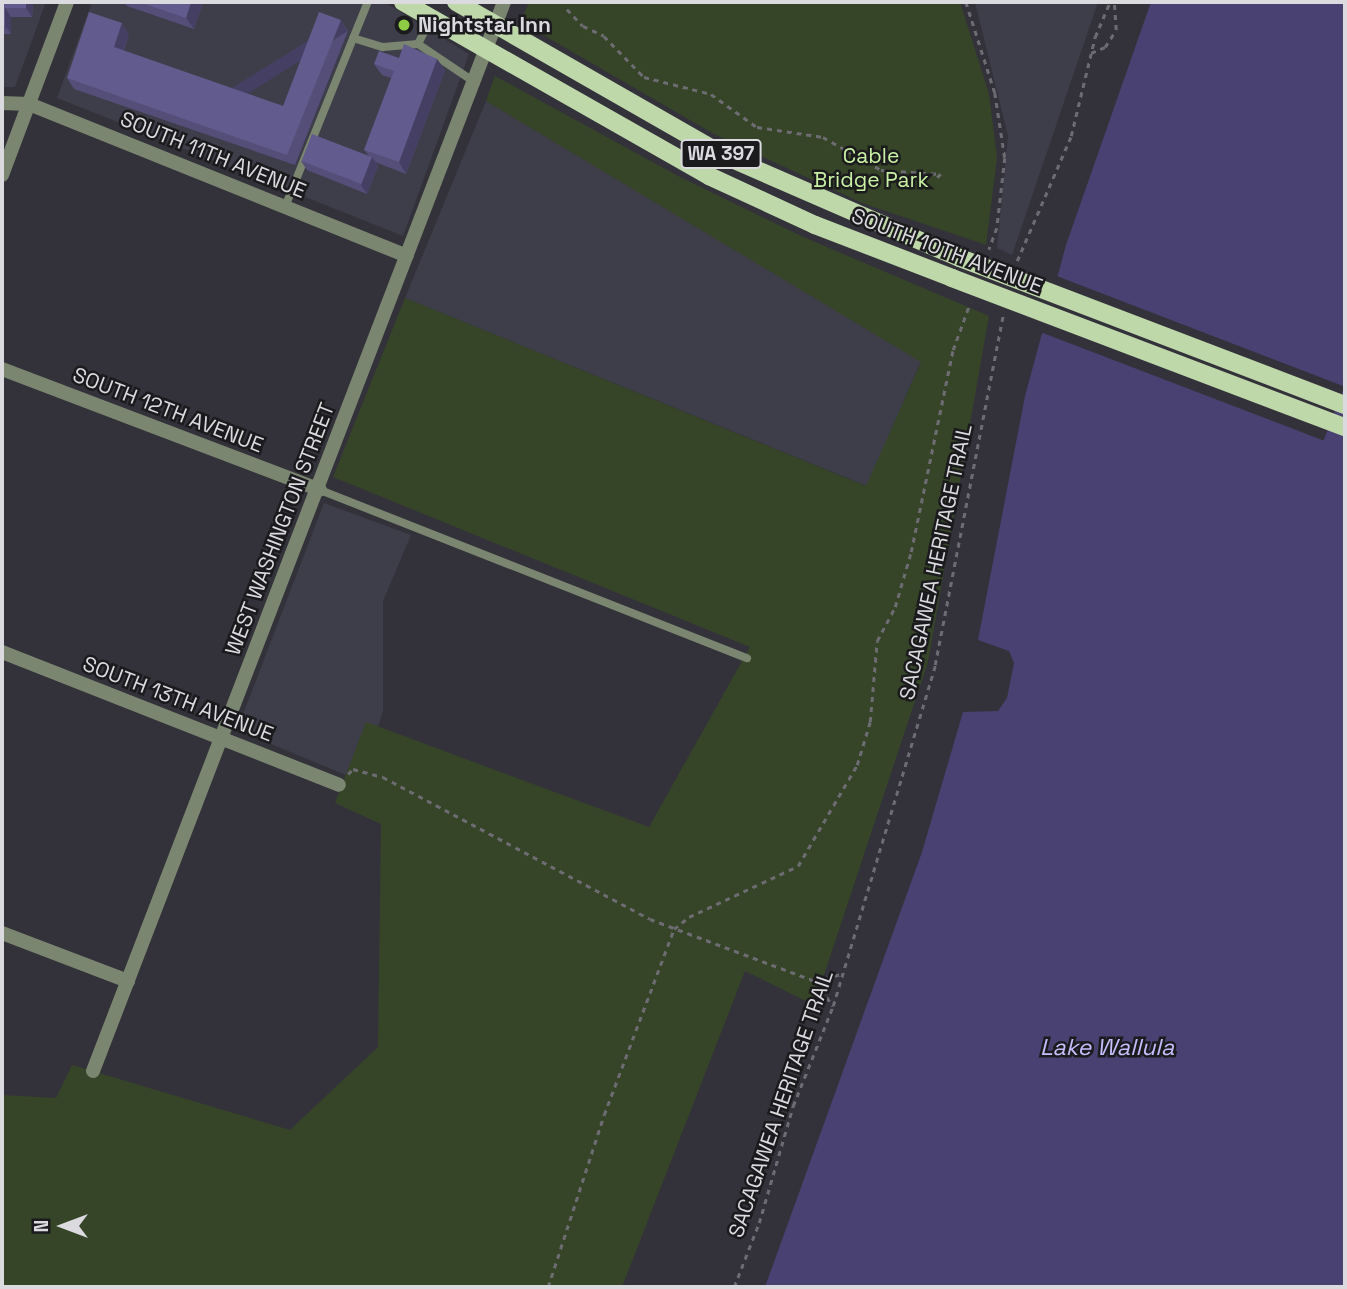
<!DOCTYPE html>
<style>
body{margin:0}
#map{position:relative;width:1347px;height:1289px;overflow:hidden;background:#33323a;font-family:"Space Grotesk",sans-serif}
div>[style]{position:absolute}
.built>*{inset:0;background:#3e3d4a}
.green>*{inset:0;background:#364528}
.water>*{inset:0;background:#484171}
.pier>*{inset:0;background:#33323a;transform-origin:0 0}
.path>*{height:2.5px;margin-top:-1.25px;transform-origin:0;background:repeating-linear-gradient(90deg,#6d6c73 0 5px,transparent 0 10px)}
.service>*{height:8px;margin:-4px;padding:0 4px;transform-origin:4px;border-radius:4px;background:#7a8670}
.minor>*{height:14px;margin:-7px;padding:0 7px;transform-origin:7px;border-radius:7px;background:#7a8670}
.primary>*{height:18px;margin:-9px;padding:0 9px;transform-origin:9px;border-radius:9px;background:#bfd8aa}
.primary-bridge>*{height:18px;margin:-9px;padding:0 9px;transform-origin:9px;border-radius:9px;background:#bfd8aa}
.wall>*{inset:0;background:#544e79}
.shaded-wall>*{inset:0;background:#454063;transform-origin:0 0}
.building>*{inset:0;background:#625b8d;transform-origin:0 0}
.dots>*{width:19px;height:19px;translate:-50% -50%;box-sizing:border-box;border:4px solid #1b1b1e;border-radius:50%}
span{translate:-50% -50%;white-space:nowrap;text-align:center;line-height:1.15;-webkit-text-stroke:5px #1b1b1e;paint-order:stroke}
.shield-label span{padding:2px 5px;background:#1b1b1e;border:2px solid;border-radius:5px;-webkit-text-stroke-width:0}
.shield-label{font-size:19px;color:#dadadf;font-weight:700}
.poi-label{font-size:21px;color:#dadadf;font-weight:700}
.left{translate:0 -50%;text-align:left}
.street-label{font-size:21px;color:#dadadf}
.park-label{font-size:21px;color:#c8f1a4}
.water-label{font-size:23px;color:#c5befd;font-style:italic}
.frame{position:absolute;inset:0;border:4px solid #dadadf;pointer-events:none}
.north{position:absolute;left:28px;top:1191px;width:70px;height:70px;-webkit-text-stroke:5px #1b1b1e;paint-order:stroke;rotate:270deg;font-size:19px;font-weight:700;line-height:28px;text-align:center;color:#dadadf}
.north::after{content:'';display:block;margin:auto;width:24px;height:32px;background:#dadadf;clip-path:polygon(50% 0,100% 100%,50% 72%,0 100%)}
</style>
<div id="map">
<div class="built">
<div style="clip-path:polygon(2px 2px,46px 2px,15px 87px,2px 87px)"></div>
<div style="clip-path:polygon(92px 2px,384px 2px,469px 54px,403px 236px,57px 98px)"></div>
<div style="clip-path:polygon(975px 2px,1098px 2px,1012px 255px,997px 248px,1008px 136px)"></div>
<div style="clip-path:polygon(486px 101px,921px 361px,867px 486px,405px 298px)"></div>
<div style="clip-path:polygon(324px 503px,411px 535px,383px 601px,383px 711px,378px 727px,366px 723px,346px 775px,237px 730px)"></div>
</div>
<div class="green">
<div style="clip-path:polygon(529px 2px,960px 2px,989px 94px,997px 158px,986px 245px,862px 203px,714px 134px,526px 25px,524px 14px)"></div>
<div style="clip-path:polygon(495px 76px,678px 176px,801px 236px,989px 316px,928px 662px,814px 1005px,745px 971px,622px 1287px,2px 1287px,2px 1095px,56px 1098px,72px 1065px,290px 1130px,378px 1047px,381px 824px,335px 803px,366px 722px,649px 827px,750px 647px,333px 477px,405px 298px,866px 486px,921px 362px,486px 101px)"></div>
</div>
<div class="water">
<div style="clip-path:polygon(1151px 2px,1345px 2px,1345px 1287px,765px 1287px,922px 852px,963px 712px,998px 711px,1007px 698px,1014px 663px,1009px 651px,978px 640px,1025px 396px,1066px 245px)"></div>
</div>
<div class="pier">
<div style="left:1054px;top:275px;width:311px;height:58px;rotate:21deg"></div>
</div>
<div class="path">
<div style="left:966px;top:2px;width:96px;rotate:72.3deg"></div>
<div style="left:995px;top:93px;width:66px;rotate:81.3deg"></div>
<div style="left:1005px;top:158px;width:70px;rotate:96.5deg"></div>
<div style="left:997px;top:228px;width:23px;rotate:110deg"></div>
<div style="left:567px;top:9px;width:23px;rotate:47deg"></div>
<div style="left:583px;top:26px;width:23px;rotate:25deg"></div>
<div style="left:604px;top:36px;width:57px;rotate:45.7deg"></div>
<div style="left:644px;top:77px;width:69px;rotate:14.2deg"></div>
<div style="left:711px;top:94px;width:57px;rotate:35.7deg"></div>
<div style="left:757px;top:127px;width:67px;rotate:8.6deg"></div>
<div style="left:823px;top:137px;width:67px;rotate:29.6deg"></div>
<div style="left:881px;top:170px;width:60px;rotate:3.8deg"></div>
<div style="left:941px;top:174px;width:8px;rotate:135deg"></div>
<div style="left:1091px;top:53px;width:15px;rotate:-23deg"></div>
<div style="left:1105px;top:47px;width:20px;rotate:-57deg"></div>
<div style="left:1116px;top:30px;width:28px;rotate:-94deg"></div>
<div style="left:1017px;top:261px;width:136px;rotate:-66.6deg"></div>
<div style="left:1071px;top:136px;width:102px;rotate:-76.4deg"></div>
<div style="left:1095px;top:37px;width:38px;rotate:-67deg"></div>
<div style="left:348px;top:774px;width:7px;rotate:-45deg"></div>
<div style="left:353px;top:769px;width:31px;rotate:15deg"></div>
<div style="left:383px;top:777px;width:302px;rotate:28deg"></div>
<div style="left:650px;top:919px;width:176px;rotate:20.6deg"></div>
<div style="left:815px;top:981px;width:31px;rotate:54deg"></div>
<div style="left:815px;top:981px;width:28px;rotate:-15deg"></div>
<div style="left:548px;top:1287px;width:181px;rotate:-72deg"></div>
<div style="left:604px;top:1115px;width:199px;rotate:-69.4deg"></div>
<div style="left:674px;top:929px;width:19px;rotate:-39deg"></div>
<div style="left:689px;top:917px;width:120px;rotate:-25.1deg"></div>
<div style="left:798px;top:866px;width:117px;rotate:-59.7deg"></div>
<div style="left:857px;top:765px;width:45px;rotate:-73.2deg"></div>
<div style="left:870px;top:722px;width:81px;rotate:-85.1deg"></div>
<div style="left:877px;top:641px;width:38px;rotate:-62deg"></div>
<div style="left:895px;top:607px;width:57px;rotate:-73.8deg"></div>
<div style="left:911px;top:552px;width:206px;rotate:-78.3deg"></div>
<div style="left:953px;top:350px;width:50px;rotate:-70.1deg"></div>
<div style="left:734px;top:1287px;width:69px;rotate:-68.7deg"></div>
<div style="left:759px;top:1223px;width:122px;rotate:-73.8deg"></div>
<div style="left:793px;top:1106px;width:108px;rotate:-68.2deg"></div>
<div style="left:833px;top:1006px;width:356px;rotate:-73.3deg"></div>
<div style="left:935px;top:665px;width:358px;rotate:-79deg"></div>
</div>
<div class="service">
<div style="left:353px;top:38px;width:31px;rotate:17deg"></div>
<div style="left:383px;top:47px;width:35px;rotate:-5deg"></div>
<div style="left:418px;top:44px;width:28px;rotate:-63deg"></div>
<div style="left:418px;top:44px;width:66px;rotate:33.9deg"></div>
<div style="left:285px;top:207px;width:221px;rotate:-68deg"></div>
<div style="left:320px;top:490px;width:459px;rotate:21.5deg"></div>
</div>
<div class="minor">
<div style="left:2px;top:103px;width:27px;rotate:2deg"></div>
<div style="left:29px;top:104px;width:407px;rotate:21.9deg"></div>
<div style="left:2px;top:175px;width:185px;rotate:-69.4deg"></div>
<div style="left:2px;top:369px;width:340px;rotate:20.8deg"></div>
<div style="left:2px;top:652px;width:362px;rotate:21.5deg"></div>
<div style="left:2px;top:933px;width:135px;rotate:20.9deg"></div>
<div style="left:93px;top:1071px;width:1145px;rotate:-68.97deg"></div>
</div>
<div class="primary">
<div style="left:403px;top:2px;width:352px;rotate:29.6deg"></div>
<div style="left:709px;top:176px;width:117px;rotate:24.8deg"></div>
<div style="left:815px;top:225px;width:147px;rotate:21.1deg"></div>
<div style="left:456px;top:2px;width:310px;rotate:29.8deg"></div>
<div style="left:725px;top:156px;width:256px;rotate:23.5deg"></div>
</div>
<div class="primary-bridge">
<div style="left:960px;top:258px;width:412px;rotate:20.9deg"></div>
<div style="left:952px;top:278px;width:420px;rotate:20.8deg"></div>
</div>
<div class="wall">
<div style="clip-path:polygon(2px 2px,33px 2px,32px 17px,11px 17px,11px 34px,2px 34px)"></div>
<div style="clip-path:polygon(124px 2px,203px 2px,194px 29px,127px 6px)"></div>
<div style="clip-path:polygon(341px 20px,348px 31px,295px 165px,74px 89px,67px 78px,129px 34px,124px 51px,283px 106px)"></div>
<div style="clip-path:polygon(399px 58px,437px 59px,445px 70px,406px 174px,375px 162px,378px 166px,367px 194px,307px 170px,301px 161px,369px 156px,364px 150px,391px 78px,382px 75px,374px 64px)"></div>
</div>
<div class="shaded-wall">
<div style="clip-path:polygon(26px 2px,33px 2px,32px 17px,26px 8px)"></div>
<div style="clip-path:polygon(191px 2px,203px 2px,194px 29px,186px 18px)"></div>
<div style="clip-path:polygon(5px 8px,11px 17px,11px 34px,5px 26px)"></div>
<div style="left:341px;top:20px;width:13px;height:145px;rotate:58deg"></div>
<div style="clip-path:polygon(122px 23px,129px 34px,121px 58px,114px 47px)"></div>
<div style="clip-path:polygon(437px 59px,445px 70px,406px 174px,399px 162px)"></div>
<div style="clip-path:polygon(372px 157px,378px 166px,367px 194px,361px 185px)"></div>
</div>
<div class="building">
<div style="clip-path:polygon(2px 2px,26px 2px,26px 8px,5px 8px,5px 26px,2px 26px)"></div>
<div style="clip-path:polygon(139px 2px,191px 2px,186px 18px)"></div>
<div style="clip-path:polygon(89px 12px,122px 23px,114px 47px,283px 106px,319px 12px,341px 20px,287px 155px,67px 78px)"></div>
<div style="clip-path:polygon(404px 44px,437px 59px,399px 162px,364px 150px,394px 71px,374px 64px,379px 51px,399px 58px)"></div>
<div style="left:312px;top:134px;width:64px;height:29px;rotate:21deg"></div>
</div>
<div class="dots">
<div style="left:404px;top:25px;background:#8ecd43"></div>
</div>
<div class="shield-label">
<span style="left:721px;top:154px">WA 397</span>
</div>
<div class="poi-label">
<span class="left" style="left:418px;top:25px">Nightstar Inn</span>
</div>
<div class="street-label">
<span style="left:213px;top:155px;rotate:22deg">SOUTH 11TH AVENUE</span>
<span style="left:947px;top:251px;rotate:21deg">SOUTH 10TH AVENUE</span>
<span style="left:168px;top:410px;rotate:21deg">SOUTH 12TH AVENUE</span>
<span style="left:280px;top:529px;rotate:-69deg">WEST WASHINGTON STREET</span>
<span style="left:936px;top:562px;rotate:-78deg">SACAGAWEA HERITAGE TRAIL</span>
<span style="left:178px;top:699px;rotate:21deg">SOUTH 13TH AVENUE</span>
<span style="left:781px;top:1104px;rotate:-71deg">SACAGAWEA HERITAGE TRAIL</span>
</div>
<div class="park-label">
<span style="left:871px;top:168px">Cable<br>Bridge Park</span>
</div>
<div class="water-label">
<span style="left:1107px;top:1047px">Lake Wallula</span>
</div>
<div class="frame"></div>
<div class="north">N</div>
</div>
